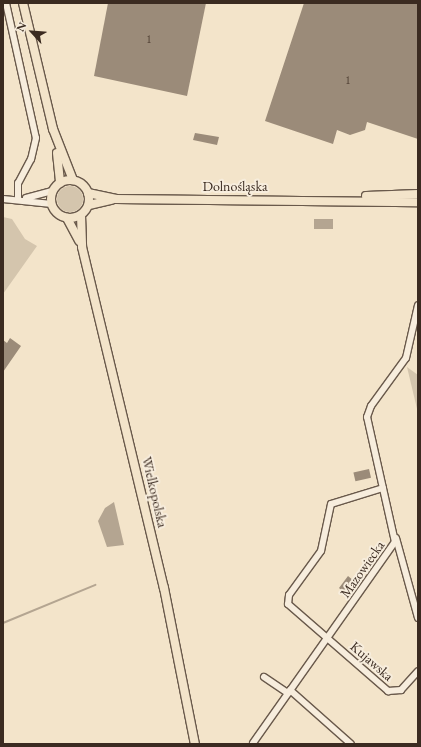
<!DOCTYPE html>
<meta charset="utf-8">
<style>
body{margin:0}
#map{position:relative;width:421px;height:747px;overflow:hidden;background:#f3e4ca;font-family:"EB Garamond",serif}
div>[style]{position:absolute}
.green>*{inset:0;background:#d4c5ad}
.round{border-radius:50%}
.water>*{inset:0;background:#b4a591;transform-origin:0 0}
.stream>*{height:2px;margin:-1px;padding:0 1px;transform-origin:1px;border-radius:1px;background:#b4a591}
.building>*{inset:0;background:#9b8b79;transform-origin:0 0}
.roads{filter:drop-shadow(1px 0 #69594b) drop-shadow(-1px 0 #69594b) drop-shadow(0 1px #69594b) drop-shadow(0 -1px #69594b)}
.minor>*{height:6px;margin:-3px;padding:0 3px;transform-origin:3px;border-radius:3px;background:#f7eddd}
.major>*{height:8px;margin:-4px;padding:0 4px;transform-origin:4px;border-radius:4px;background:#f3e4ca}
.major>.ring{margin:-4px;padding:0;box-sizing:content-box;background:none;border:8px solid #f3e4ca;border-radius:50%}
span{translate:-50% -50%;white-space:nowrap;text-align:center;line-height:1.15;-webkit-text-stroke:4px #f7eddd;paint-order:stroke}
.number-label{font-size:12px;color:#534337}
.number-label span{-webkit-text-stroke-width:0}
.street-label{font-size:14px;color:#3b2b21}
.frame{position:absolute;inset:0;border:4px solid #3b2b21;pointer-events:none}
.north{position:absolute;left:12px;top:12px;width:40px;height:40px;-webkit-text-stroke:3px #f7eddd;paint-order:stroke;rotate:296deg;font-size:11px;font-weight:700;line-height:16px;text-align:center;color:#3b2b21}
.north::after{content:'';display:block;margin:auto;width:14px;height:18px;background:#3b2b21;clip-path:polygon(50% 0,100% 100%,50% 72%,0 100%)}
</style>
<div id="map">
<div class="green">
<div class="round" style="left:57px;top:186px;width:26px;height:26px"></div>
<div style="clip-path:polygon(3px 217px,12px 219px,25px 239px,37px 246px,3px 294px)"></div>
<div style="clip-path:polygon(407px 367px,418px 375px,418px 413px)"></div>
</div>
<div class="water">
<div style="left:314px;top:219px;width:19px;height:10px"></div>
<div style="clip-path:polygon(114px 502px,124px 545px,107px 547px,98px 521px,105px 508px)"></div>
</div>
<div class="stream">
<div style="left:3px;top:623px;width:100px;rotate:-22.4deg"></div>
</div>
<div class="building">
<div style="clip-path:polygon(108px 3px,206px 3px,187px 96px,94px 76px)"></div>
<div style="clip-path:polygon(304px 3px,418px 3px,418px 139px,367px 122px,365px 130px,350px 135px,337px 130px,333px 144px,265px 121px)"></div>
<div style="clip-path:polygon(195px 133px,219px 137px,217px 145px,193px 140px)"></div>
<div style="clip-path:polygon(10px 338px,21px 346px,3px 372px,3px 340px,7px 343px)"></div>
<div style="left:369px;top:469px;width:9px;height:16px;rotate:77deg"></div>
<div style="clip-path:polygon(348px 576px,354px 581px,346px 594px,339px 588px)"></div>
</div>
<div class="roads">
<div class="minor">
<div style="left:6px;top:3px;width:138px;rotate:77.5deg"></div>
<div style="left:36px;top:138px;width:22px;rotate:103deg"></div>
<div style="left:31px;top:159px;width:27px;rotate:118deg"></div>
<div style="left:18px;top:183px;width:16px;rotate:90deg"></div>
<div style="left:26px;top:198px;width:28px;rotate:-15deg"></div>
<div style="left:3px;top:199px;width:49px;rotate:5.8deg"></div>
<div style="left:383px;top:488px;width:54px;rotate:162.9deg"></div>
<div style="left:331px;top:504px;width:48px;rotate:102deg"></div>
<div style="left:321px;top:551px;width:54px;rotate:126deg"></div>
<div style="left:289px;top:595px;width:9px;rotate:96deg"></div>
<div style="left:288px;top:604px;width:133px;rotate:41deg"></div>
<div style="left:388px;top:691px;width:13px;rotate:-4deg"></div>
<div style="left:401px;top:690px;width:25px;rotate:-48deg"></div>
<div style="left:396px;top:538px;width:83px;rotate:74.6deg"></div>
<div style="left:264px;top:677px;width:29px;rotate:34deg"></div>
<div style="left:290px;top:690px;width:81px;rotate:41.5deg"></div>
<div style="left:253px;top:743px;width:246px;rotate:-54.8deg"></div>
<div style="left:395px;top:542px;width:128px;rotate:-102.6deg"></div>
<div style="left:367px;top:417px;width:12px;rotate:-70deg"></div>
<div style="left:371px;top:406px;width:59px;rotate:-53.9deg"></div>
<div style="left:406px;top:358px;width:54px;rotate:-77.2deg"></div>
</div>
<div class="major">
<div style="left:23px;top:3px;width:130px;rotate:76.6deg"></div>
<div style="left:53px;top:129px;width:55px;rotate:68.6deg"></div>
<div style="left:57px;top:153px;width:30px;rotate:84deg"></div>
<div class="ring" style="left:51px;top:180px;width:30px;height:30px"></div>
<div style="left:88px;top:193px;width:29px;rotate:12deg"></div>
<div style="left:116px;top:199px;width:302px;rotate:0.6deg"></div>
<div style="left:366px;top:196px;width:52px;rotate:-2.2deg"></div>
<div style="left:89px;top:205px;width:23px;rotate:-13deg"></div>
<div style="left:81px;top:215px;width:32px;rotate:88deg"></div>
<div style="left:82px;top:247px;width:351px;rotate:76.5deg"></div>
<div style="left:164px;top:588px;width:159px;rotate:78.8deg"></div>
<div style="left:67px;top:218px;width:26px;rotate:62deg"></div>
</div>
</div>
<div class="number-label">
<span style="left:149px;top:40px">1</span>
<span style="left:348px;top:81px">1</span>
</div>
<div class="street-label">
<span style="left:235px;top:186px">Dolnośląska</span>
<span style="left:155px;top:492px;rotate:77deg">Wielkopolska</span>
<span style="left:362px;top:569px;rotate:-55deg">Mazowiecka</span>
<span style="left:372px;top:661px;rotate:41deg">Kujawska</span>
</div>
<div class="frame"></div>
<div class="north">N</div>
</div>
